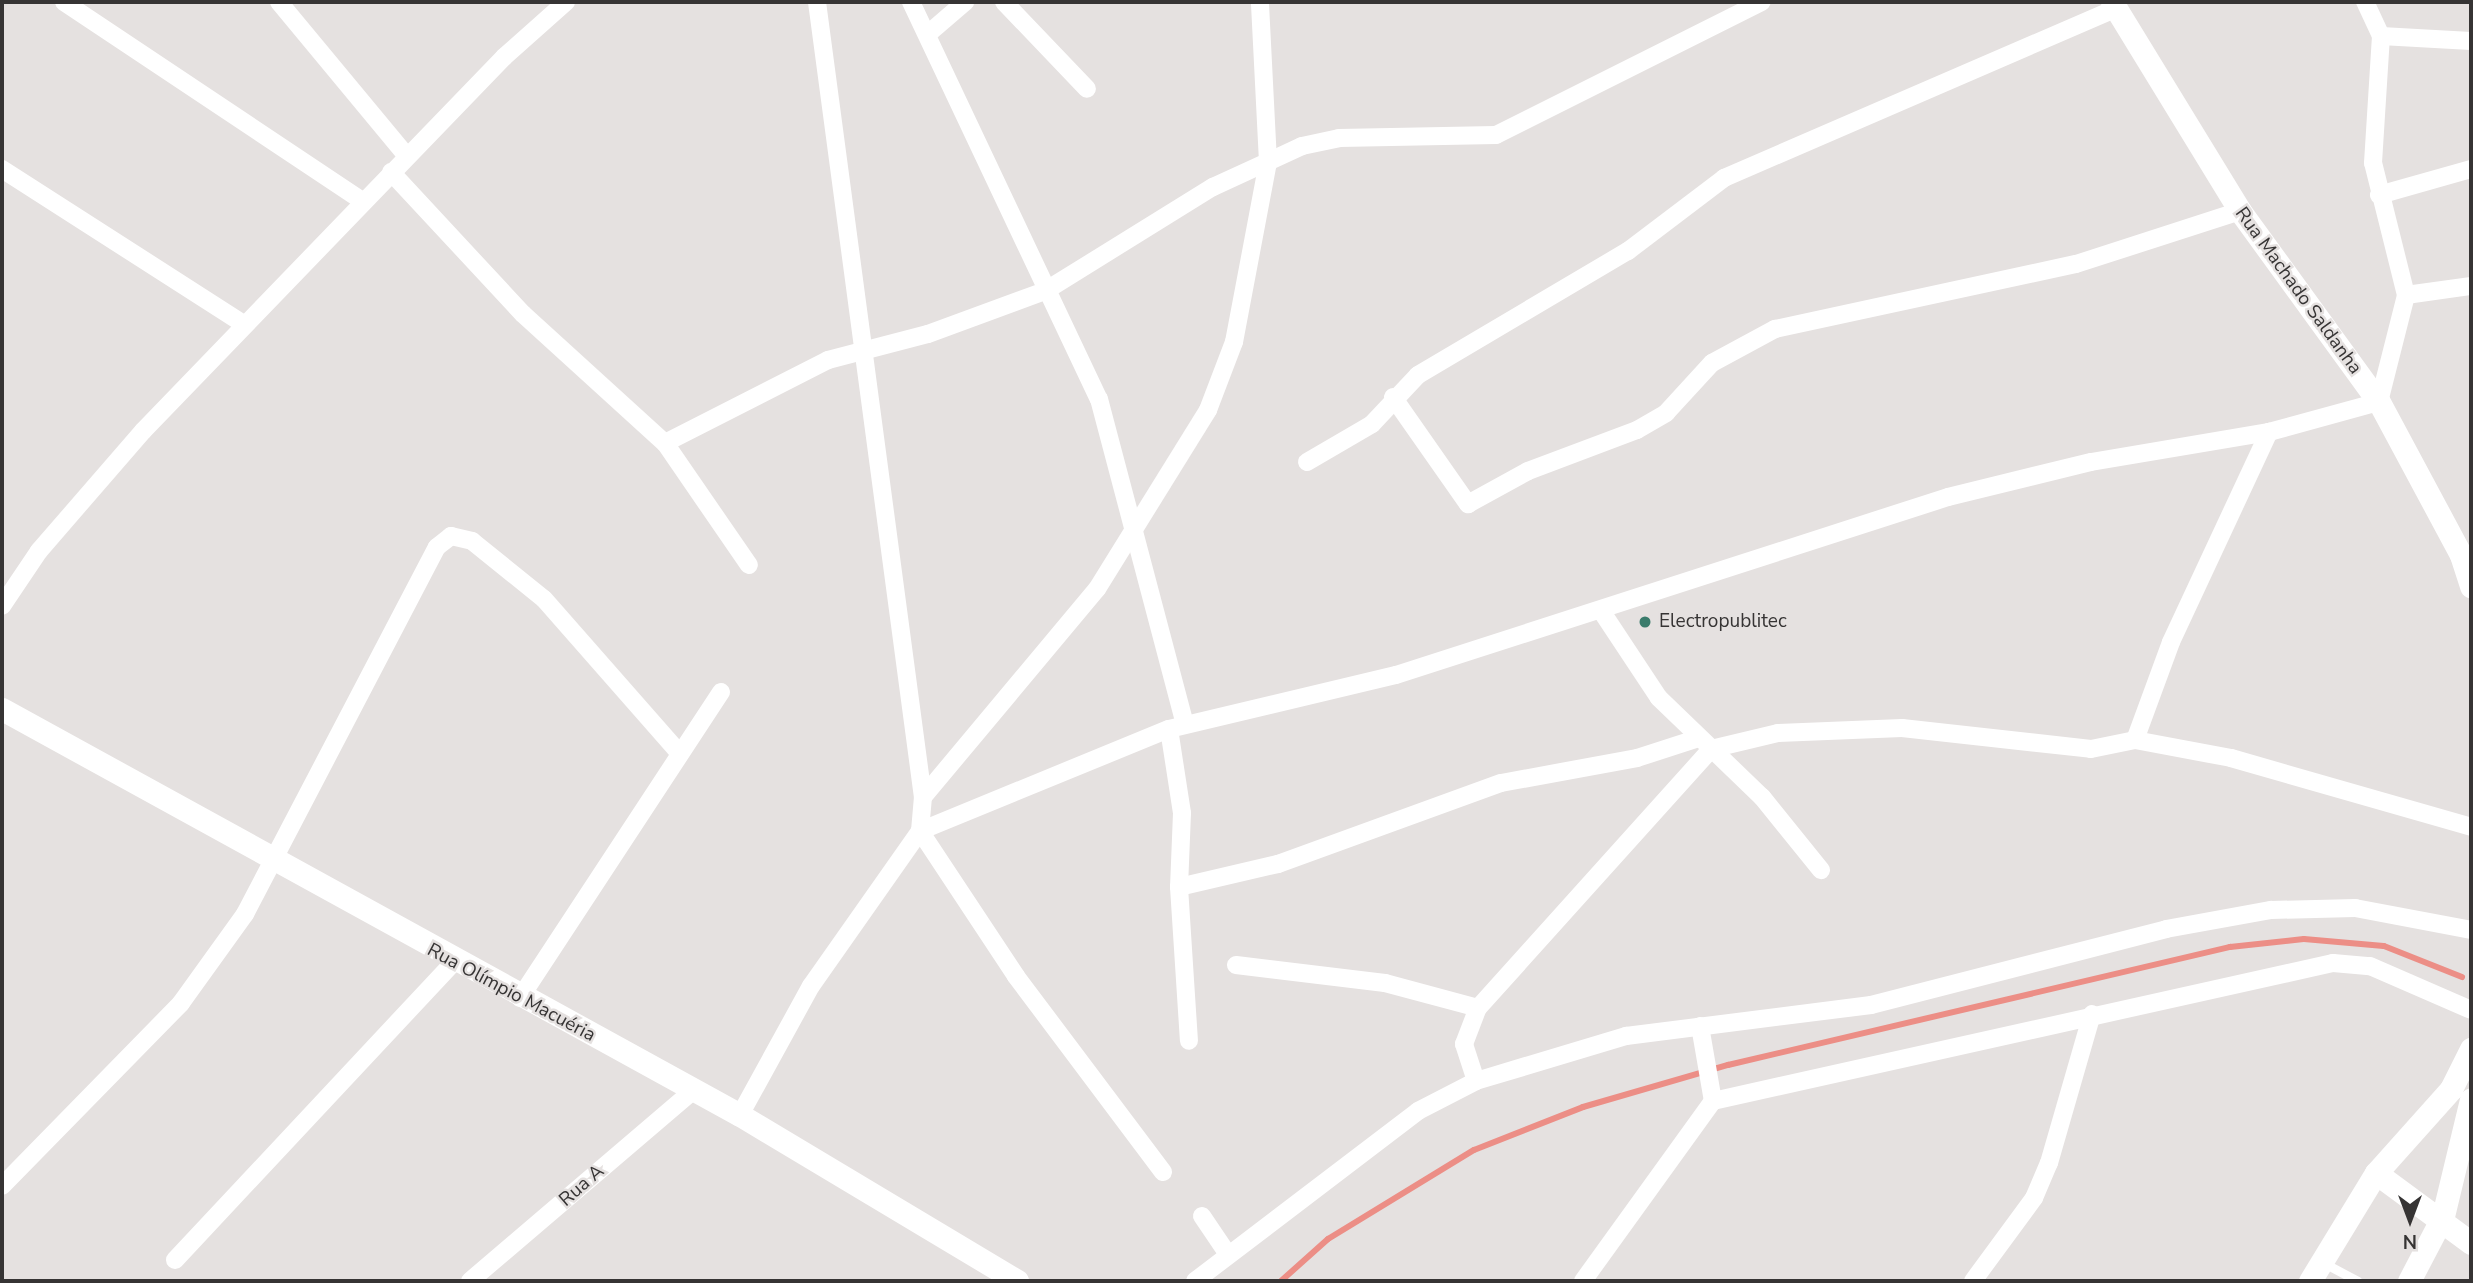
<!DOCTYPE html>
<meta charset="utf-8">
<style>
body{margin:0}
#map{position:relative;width:2473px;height:1283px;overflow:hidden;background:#e5e1e0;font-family:"Nunito Sans",sans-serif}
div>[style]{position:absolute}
.stream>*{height:6px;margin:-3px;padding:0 3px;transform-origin:3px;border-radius:3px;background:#ec8e86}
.service>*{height:9px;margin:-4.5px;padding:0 4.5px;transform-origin:4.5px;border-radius:4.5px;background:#fff}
.minor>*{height:18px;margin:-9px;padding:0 9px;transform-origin:9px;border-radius:9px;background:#fff}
.tertiary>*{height:23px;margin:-11.5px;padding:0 11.5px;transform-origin:11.5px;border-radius:11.5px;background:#fff}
.dots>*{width:19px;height:19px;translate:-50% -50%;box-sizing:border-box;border:4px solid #e5e1e0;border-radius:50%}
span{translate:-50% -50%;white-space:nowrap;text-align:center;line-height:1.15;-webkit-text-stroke:5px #e5e1e0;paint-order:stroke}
.street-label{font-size:19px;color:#363434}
.poi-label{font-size:19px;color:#363434}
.left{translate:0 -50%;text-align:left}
.frame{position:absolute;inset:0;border:4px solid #363434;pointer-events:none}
.north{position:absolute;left:2375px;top:1185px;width:70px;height:70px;-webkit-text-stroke:5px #e5e1e0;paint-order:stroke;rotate:180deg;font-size:19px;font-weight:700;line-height:28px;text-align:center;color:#363434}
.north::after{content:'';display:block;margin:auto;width:24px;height:32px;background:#363434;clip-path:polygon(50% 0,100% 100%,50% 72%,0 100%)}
</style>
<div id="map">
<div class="stream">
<div style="left:1281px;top:1281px;width:63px;rotate:-41.8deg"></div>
<div style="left:1328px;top:1239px;width:171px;rotate:-31.4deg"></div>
<div style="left:1474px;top:1150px;width:117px;rotate:-21.5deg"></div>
<div style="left:1583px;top:1107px;width:151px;rotate:-16.2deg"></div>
<div style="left:1728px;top:1065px;width:516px;rotate:-13.23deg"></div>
<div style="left:2230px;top:947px;width:74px;rotate:-6.2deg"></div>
<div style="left:2304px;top:939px;width:80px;rotate:5deg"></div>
<div style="left:2384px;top:946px;width:84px;rotate:21.7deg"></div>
</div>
<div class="service">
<div style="left:2322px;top:1262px;width:40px;rotate:28deg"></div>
</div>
<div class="minor">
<div style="left:64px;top:2px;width:358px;rotate:33.7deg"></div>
<div style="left:279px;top:2px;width:200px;rotate:50.3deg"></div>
<div style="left:817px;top:2px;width:802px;rotate:82.41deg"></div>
<div style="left:911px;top:2px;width:439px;rotate:64.7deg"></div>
<div style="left:1099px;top:399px;width:336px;rotate:75.2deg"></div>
<div style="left:1004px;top:2px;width:120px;rotate:46.3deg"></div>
<div style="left:929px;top:33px;width:48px;rotate:-40.7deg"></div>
<div style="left:2381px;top:36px;width:90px;rotate:3.2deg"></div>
<div style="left:2px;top:169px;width:287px;rotate:32.7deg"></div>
<div style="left:391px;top:172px;width:194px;rotate:47.1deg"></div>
<div style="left:523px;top:314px;width:192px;rotate:42.3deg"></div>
<div style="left:665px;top:443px;width:148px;rotate:55.5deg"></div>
<div style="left:2379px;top:195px;width:96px;rotate:-15.8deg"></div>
<div style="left:2406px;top:295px;width:66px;rotate:-7.9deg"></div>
<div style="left:1393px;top:397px;width:131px;rotate:55deg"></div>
<div style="left:1468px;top:504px;width:68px;rotate:-28.8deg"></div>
<div style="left:1528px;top:471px;width:116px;rotate:-20.6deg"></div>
<div style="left:1637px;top:430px;width:34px;rotate:-30deg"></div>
<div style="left:1666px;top:413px;width:68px;rotate:-47.4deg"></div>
<div style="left:1712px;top:363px;width:72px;rotate:-28.4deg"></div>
<div style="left:1775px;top:329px;width:308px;rotate:-12.2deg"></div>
<div style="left:2076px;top:264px;width:172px;rotate:-17.9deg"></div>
<div style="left:665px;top:443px;width:183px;rotate:-27deg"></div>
<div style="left:828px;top:360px;width:103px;rotate:-14.6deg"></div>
<div style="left:928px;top:334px;width:125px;rotate:-20.2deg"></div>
<div style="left:1045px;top:291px;width:198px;rotate:-31.8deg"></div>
<div style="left:1213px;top:187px;width:98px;rotate:-24.7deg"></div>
<div style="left:1302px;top:146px;width:38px;rotate:-12deg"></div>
<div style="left:1339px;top:138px;width:157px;rotate:-1.1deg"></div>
<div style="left:1496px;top:135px;width:297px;rotate:-26.6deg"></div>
<div style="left:1307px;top:462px;width:75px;rotate:-30.3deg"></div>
<div style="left:1372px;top:424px;width:67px;rotate:-46.8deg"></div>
<div style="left:1418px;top:375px;width:244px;rotate:-30.6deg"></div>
<div style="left:1628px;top:251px;width:121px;rotate:-37.2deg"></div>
<div style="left:1724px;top:178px;width:427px;rotate:-23.4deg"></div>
<div style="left:2px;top:606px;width:66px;rotate:-56.1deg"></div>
<div style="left:39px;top:551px;width:159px;rotate:-49.1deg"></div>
<div style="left:143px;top:431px;width:520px;rotate:-46.01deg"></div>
<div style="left:504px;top:57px;width:83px;rotate:-41.6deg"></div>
<div style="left:1602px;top:612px;width:103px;rotate:56.5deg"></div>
<div style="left:1659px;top:698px;width:143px;rotate:43.9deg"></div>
<div style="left:1762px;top:797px;width:94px;rotate:51.1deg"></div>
<div style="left:1169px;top:729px;width:85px;rotate:81.2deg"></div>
<div style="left:1182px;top:813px;width:74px;rotate:92.3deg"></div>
<div style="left:1179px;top:887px;width:154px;rotate:86.3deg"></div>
<div style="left:2135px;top:740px;width:104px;rotate:-69.8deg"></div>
<div style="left:2171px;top:642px;width:232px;rotate:-65deg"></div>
<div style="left:1179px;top:887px;width:102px;rotate:-13.1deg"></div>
<div style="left:1278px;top:864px;width:237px;rotate:-20deg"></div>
<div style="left:1501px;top:783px;width:138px;rotate:-10.4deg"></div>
<div style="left:1637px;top:758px;width:65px;rotate:-17.9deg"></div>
<div style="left:1236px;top:965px;width:150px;rotate:6.9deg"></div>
<div style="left:1385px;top:983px;width:96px;rotate:15deg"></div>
<div style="left:520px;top:998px;width:366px;rotate:-56.7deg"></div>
<div style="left:1700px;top:1026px;width:76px;rotate:80.2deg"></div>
<div style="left:1476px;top:1081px;width:39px;rotate:-108deg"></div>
<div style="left:1464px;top:1044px;width:39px;rotate:-69deg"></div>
<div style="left:1478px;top:1008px;width:348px;rotate:-48deg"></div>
<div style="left:1711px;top:749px;width:69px;rotate:-13.4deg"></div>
<div style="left:1778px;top:733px;width:124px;rotate:-2.3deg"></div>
<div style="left:1902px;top:728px;width:190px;rotate:6.3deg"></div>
<div style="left:2091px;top:749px;width:45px;rotate:-11.6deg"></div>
<div style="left:2135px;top:740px;width:98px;rotate:10.6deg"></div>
<div style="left:2231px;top:758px;width:250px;rotate:16deg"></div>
<div style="left:740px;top:1115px;width:147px;rotate:-61.2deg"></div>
<div style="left:811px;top:986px;width:189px;rotate:-54.9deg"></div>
<div style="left:920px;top:831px;width:269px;rotate:-22.3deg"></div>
<div style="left:1169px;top:729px;width:233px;rotate:-13.4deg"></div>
<div style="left:1396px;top:675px;width:580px;rotate:-17.87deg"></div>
<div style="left:1948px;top:497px;width:147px;rotate:-13.8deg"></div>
<div style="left:2091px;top:462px;width:181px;rotate:-9.6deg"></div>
<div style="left:2269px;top:432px;width:114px;rotate:-15.3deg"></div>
<div style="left:2379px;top:402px;width:110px;rotate:-75.8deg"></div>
<div style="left:2406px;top:295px;width:136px;rotate:-104deg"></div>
<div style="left:2373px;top:163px;width:127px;rotate:-86.4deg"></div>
<div style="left:2381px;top:36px;width:38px;rotate:-115deg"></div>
<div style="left:1163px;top:1172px;width:245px;rotate:-126.9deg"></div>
<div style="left:1016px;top:976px;width:174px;rotate:-123.5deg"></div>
<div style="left:920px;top:831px;width:34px;rotate:-85deg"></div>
<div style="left:923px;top:797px;width:271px;rotate:-50.1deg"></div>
<div style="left:1097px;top:589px;width:211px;rotate:-58.2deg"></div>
<div style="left:1208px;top:410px;width:73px;rotate:-69.1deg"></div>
<div style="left:1234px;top:342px;width:183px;rotate:-79.3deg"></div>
<div style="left:1268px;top:162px;width:160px;rotate:-92.9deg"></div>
<div style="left:2px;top:1186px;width:256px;rotate:-45.6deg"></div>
<div style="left:181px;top:1003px;width:110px;rotate:-54.3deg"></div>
<div style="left:245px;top:914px;width:414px;rotate:-62.4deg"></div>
<div style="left:437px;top:547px;width:18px;rotate:-38deg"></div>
<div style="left:451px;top:536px;width:22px;rotate:13deg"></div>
<div style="left:472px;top:541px;width:92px;rotate:38.9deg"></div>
<div style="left:544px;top:599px;width:206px;rotate:48.7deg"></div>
<div style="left:1202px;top:1216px;width:45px;rotate:56deg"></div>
<div style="left:175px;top:1260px;width:408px;rotate:-46.9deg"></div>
<div style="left:470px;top:1281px;width:294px;rotate:-40.5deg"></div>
<div style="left:1195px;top:1281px;width:280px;rotate:-37.3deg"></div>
<div style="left:1418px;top:1111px;width:65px;rotate:-27.3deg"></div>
<div style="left:1476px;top:1081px;width:157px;rotate:-16.7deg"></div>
<div style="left:1626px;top:1036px;width:247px;rotate:-7.2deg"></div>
<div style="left:1871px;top:1005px;width:305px;rotate:-14.4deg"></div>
<div style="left:2166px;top:929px;width:107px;rotate:-10.3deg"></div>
<div style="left:2271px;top:910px;width:84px;rotate:-1.4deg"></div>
<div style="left:2355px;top:908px;width:118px;rotate:10.7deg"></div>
<div style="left:1583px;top:1281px;width:222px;rotate:-54.2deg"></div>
<div style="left:1713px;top:1101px;width:635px;rotate:-12.55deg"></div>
<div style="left:2333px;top:963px;width:37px;rotate:5deg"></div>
<div style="left:2370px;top:966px;width:110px;rotate:23.5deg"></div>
<div style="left:1973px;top:1281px;width:103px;rotate:-53.7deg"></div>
<div style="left:2034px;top:1198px;width:38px;rotate:-67deg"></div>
<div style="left:2049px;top:1163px;width:155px;rotate:-73.9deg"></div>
</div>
<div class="tertiary">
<div style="left:2112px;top:2px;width:245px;rotate:58.5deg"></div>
<div style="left:2240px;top:211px;width:236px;rotate:54deg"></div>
<div style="left:2379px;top:402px;width:174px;rotate:61.8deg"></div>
<div style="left:2461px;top:555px;width:33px;rotate:72deg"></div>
<div style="left:2px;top:709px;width:842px;rotate:28.82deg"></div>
<div style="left:740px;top:1115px;width:323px;rotate:30.9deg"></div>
<div style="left:2376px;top:1173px;width:118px;rotate:36.4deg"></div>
<div style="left:2310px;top:1281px;width:127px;rotate:-58.6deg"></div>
<div style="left:2376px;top:1173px;width:113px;rotate:-48.2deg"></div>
<div style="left:2451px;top:1089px;width:45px;rotate:-63.4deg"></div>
<div style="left:2409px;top:1281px;width:73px;rotate:-62.4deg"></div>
<div style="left:2443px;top:1216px;width:120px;rotate:-76.5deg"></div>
</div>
<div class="dots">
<div style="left:1645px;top:622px;background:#3a7b6b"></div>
</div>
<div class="street-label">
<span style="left:2298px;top:291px;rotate:54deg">Rua Machado Saldanha</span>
<span style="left:511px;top:993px;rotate:28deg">Rua Olímpio Macuéria</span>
<span style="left:582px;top:1186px;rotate:-41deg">Rua A</span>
</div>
<div class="poi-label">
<span class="left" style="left:1659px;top:622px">Electropublitec</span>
</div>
<div class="frame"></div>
<div class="north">N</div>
</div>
